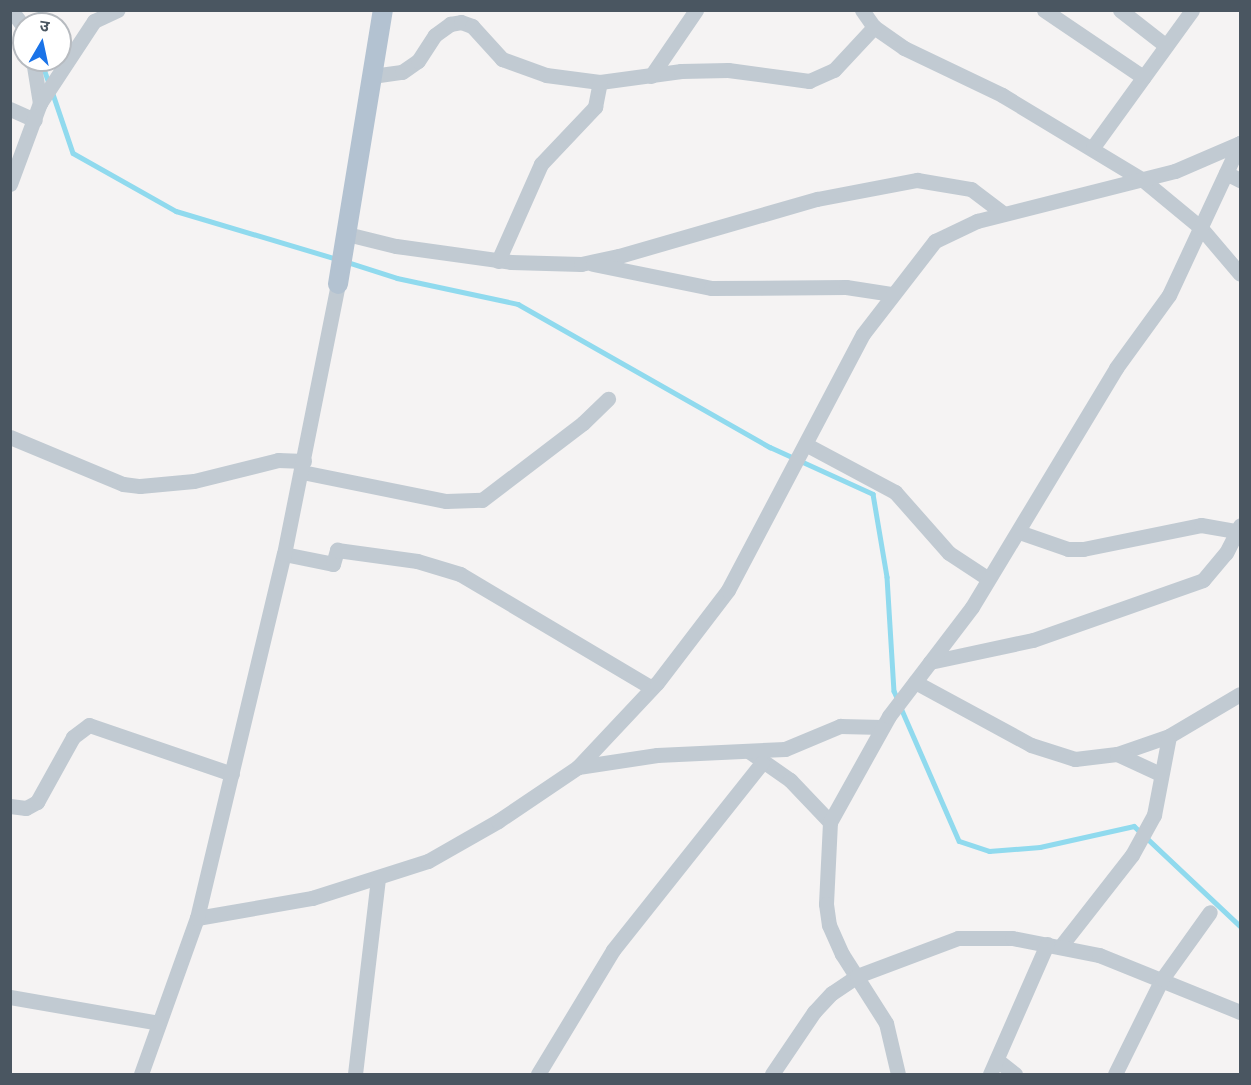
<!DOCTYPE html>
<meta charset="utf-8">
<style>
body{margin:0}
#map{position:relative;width:1251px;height:1085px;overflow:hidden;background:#f5f3f3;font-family:"Work Sans","Noto Sans Devanagari",sans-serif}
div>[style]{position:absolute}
.stream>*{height:4.5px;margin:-2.25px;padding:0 2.25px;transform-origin:2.25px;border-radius:2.25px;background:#90daee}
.minor>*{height:15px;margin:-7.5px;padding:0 7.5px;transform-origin:7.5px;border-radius:7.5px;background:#c1cad2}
.major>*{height:20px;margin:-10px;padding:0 10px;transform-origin:10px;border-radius:10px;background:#b3c2d1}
span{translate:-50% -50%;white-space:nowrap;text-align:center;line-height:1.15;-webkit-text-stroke:6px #fff;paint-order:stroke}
.frame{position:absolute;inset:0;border:12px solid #4a5661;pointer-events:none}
.north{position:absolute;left:12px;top:12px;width:60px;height:60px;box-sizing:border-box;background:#fff;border:2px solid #b7bbc0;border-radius:50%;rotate:9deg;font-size:16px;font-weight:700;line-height:24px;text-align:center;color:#4a5661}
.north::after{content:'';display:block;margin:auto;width:21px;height:27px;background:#1a73e8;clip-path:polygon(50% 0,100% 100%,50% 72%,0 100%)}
</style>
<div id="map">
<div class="stream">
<div style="left:39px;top:24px;width:14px;rotate:-86deg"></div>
<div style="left:41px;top:60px;width:24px;rotate:71deg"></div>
<div style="left:52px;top:91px;width:65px;rotate:71.3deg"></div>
<div style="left:73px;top:153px;width:118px;rotate:29.4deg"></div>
<div style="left:176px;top:211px;width:168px;rotate:16.6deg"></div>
<div style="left:347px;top:262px;width:52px;rotate:17.7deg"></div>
<div style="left:397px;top:278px;width:124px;rotate:12.1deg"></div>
<div style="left:518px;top:304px;width:290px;rotate:29.6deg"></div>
<div style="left:770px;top:447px;width:113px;rotate:24.5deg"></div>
<div style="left:873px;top:494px;width:84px;rotate:80.4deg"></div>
<div style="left:887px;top:577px;width:114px;rotate:86.5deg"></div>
<div style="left:894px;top:691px;width:10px;rotate:66deg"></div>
<div style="left:901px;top:708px;width:145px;rotate:66.4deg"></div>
<div style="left:959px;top:841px;width:32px;rotate:18deg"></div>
<div style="left:989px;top:851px;width:51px;rotate:-4.5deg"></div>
<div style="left:1040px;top:847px;width:96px;rotate:-12.6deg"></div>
<div style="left:1134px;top:826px;width:146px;rotate:43.3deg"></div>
</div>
<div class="minor">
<div style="left:11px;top:10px;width:21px;rotate:53deg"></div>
<div style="left:862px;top:10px;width:21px;rotate:55deg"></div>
<div style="left:874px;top:27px;width:37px;rotate:35deg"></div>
<div style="left:904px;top:48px;width:109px;rotate:25.6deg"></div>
<div style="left:1002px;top:95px;width:165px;rotate:31.1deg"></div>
<div style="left:1143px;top:180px;width:75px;rotate:39.6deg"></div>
<div style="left:1201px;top:228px;width:60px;rotate:49.7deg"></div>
<div style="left:1044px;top:10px;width:120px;rotate:34.1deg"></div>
<div style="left:1120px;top:10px;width:58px;rotate:38deg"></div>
<div style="left:33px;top:60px;width:44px;rotate:80.8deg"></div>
<div style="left:372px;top:76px;width:30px;rotate:-8deg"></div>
<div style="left:402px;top:72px;width:19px;rotate:-35deg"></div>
<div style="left:418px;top:61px;width:31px;rotate:-57deg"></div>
<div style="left:435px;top:35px;width:19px;rotate:-36deg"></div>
<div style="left:450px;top:24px;width:11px;rotate:-10deg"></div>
<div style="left:461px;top:22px;width:12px;rotate:20deg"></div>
<div style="left:472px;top:26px;width:45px;rotate:47.7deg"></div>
<div style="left:502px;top:59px;width:47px;rotate:20deg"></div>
<div style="left:546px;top:75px;width:54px;rotate:7.4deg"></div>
<div style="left:600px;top:82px;width:82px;rotate:-7.7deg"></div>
<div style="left:681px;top:71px;width:47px;rotate:-1.2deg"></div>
<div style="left:728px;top:70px;width:82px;rotate:7.7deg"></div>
<div style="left:809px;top:81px;width:27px;rotate:-24deg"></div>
<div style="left:834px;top:70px;width:59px;rotate:-47.1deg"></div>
<div style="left:651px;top:76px;width:80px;rotate:-55.7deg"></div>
<div style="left:10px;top:109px;width:27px;rotate:24deg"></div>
<div style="left:1093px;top:147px;width:169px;rotate:-54.1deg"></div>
<div style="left:1226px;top:173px;width:16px;rotate:27deg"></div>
<div style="left:10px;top:184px;width:86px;rotate:-69.7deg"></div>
<div style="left:40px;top:103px;width:98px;rotate:-56.6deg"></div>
<div style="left:94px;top:21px;width:26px;rotate:-25deg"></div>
<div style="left:347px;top:234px;width:50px;rotate:13.8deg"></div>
<div style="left:396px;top:246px;width:116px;rotate:7.9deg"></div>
<div style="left:511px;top:262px;width:70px;rotate:1.6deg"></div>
<div style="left:581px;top:264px;width:39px;rotate:-12deg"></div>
<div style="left:619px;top:256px;width:206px;rotate:-16.1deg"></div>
<div style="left:817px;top:199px;width:102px;rotate:-10.8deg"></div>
<div style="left:917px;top:180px;width:55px;rotate:9.5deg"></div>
<div style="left:971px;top:189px;width:41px;rotate:37.1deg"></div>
<div style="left:498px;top:261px;width:106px;rotate:-66.1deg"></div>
<div style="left:541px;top:164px;width:79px;rotate:-46.5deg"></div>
<div style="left:595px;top:107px;width:25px;rotate:-79deg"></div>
<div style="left:593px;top:264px;width:120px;rotate:11.5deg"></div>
<div style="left:711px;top:288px;width:135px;rotate:-0.4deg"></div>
<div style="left:846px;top:287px;width:47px;rotate:8.7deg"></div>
<div style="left:10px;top:437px;width:122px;rotate:22.6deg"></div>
<div style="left:123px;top:484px;width:17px;rotate:7deg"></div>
<div style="left:140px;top:486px;width:54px;rotate:-5.3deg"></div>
<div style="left:194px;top:481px;width:87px;rotate:-14deg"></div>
<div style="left:278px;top:460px;width:26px;rotate:2deg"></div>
<div style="left:807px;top:445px;width:100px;rotate:28.1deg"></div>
<div style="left:895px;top:492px;width:81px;rotate:48.5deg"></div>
<div style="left:949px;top:553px;width:45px;rotate:33.3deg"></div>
<div style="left:302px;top:472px;width:147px;rotate:11.4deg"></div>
<div style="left:446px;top:501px;width:36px;rotate:-2deg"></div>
<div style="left:482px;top:500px;width:127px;rotate:-37.3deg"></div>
<div style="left:583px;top:423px;width:35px;rotate:-44deg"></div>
<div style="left:1019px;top:532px;width:52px;rotate:19.1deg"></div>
<div style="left:1068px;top:549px;width:15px"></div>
<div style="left:1083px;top:549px;width:120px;rotate:-11.5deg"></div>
<div style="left:1201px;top:525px;width:40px;rotate:10deg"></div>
<div style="left:284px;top:554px;width:50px;rotate:11.5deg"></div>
<div style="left:333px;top:564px;width:15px;rotate:-74deg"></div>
<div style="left:337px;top:550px;width:81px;rotate:7.8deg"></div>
<div style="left:417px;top:561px;width:45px;rotate:16.8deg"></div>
<div style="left:460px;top:574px;width:223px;rotate:30.7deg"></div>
<div style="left:930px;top:662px;width:105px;rotate:-12.1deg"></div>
<div style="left:1033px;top:640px;width:180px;rotate:-19.4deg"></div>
<div style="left:1203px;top:580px;width:35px;rotate:-50deg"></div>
<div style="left:1226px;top:553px;width:31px;rotate:-63deg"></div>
<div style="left:915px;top:682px;width:132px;rotate:28.5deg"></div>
<div style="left:1031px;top:745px;width:46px;rotate:17.7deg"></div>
<div style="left:1075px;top:759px;width:42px;rotate:-6.8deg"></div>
<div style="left:1117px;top:754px;width:55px;rotate:-19.1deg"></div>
<div style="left:1169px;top:736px;width:82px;rotate:-30.6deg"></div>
<div style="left:750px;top:752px;width:49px;rotate:35deg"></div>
<div style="left:790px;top:780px;width:58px;rotate:46.4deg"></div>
<div style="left:830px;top:822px;width:82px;rotate:92.8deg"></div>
<div style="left:826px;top:904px;width:21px;rotate:82deg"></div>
<div style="left:829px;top:925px;width:32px;rotate:66deg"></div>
<div style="left:842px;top:954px;width:82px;rotate:57.5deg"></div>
<div style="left:886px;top:1023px;width:52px;rotate:76.8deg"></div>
<div style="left:1117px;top:754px;width:47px;rotate:24.9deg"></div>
<div style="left:578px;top:767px;width:80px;rotate:-8.6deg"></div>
<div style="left:657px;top:755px;width:128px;rotate:-2.7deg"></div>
<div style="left:785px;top:749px;width:60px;rotate:-22.7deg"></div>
<div style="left:840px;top:726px;width:42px;rotate:1.4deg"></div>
<div style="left:10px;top:806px;width:16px;rotate:7deg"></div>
<div style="left:26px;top:808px;width:13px;rotate:-29deg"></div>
<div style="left:37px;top:802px;width:74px;rotate:-61deg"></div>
<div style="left:73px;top:737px;width:20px;rotate:-37deg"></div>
<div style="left:89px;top:725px;width:151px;rotate:18.9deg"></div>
<div style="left:830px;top:822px;width:121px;rotate:-60.9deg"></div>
<div style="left:889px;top:716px;width:137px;rotate:-52.7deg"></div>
<div style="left:972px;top:607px;width:279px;rotate:-58.9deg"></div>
<div style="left:1116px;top:368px;width:90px;rotate:-54deg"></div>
<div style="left:1169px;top:295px;width:168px;rotate:-65deg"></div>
<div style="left:197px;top:918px;width:117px;rotate:-9.9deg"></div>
<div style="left:312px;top:898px;width:122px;rotate:-17.7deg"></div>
<div style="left:428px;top:861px;width:81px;rotate:-29.7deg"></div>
<div style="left:498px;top:821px;width:97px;rotate:-34deg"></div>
<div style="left:578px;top:767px;width:115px;rotate:-46.8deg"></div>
<div style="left:657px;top:683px;width:117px;rotate:-52.6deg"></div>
<div style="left:728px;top:590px;width:289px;rotate:-62.2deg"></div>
<div style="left:863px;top:334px;width:118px;rotate:-52.3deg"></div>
<div style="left:935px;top:241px;width:47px;rotate:-25.5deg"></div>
<div style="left:977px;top:221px;width:204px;rotate:-14.2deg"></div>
<div style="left:1175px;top:171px;width:71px;rotate:-23.3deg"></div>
<div style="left:1060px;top:947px;width:117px;rotate:-52deg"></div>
<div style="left:1132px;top:855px;width:46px;rotate:-61.2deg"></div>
<div style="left:1154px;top:815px;width:80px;rotate:-79.2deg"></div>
<div style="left:10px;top:997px;width:151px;rotate:9.9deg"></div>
<div style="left:997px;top:1060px;width:23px;rotate:38deg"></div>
<div style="left:141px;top:1074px;width:166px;rotate:-70.3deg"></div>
<div style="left:197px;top:918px;width:374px;rotate:-76.6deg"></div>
<div style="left:284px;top:554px;width:275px;rotate:-78.7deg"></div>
<div style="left:355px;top:1074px;width:196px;rotate:-83.3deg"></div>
<div style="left:538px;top:1074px;width:145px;rotate:-58.8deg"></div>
<div style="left:613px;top:950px;width:239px;rotate:-51.5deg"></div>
<div style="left:772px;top:1074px;width:75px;rotate:-55.9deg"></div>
<div style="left:814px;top:1012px;width:26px;rotate:-47deg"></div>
<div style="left:832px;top:993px;width:30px;rotate:-34deg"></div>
<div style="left:857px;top:976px;width:108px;rotate:-20.6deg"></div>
<div style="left:958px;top:938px;width:54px"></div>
<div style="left:1012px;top:938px;width:89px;rotate:11.1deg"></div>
<div style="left:1099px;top:955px;width:152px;rotate:22deg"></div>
<div style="left:990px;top:1074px;width:142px;rotate:-66.3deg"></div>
<div style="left:1115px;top:1074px;width:106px;rotate:-63.7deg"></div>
<div style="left:1162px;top:979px;width:82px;rotate:-54.4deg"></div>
</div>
<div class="major">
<div style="left:338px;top:284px;width:278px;rotate:-80.7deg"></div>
</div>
<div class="frame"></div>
<div class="north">उ</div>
</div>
